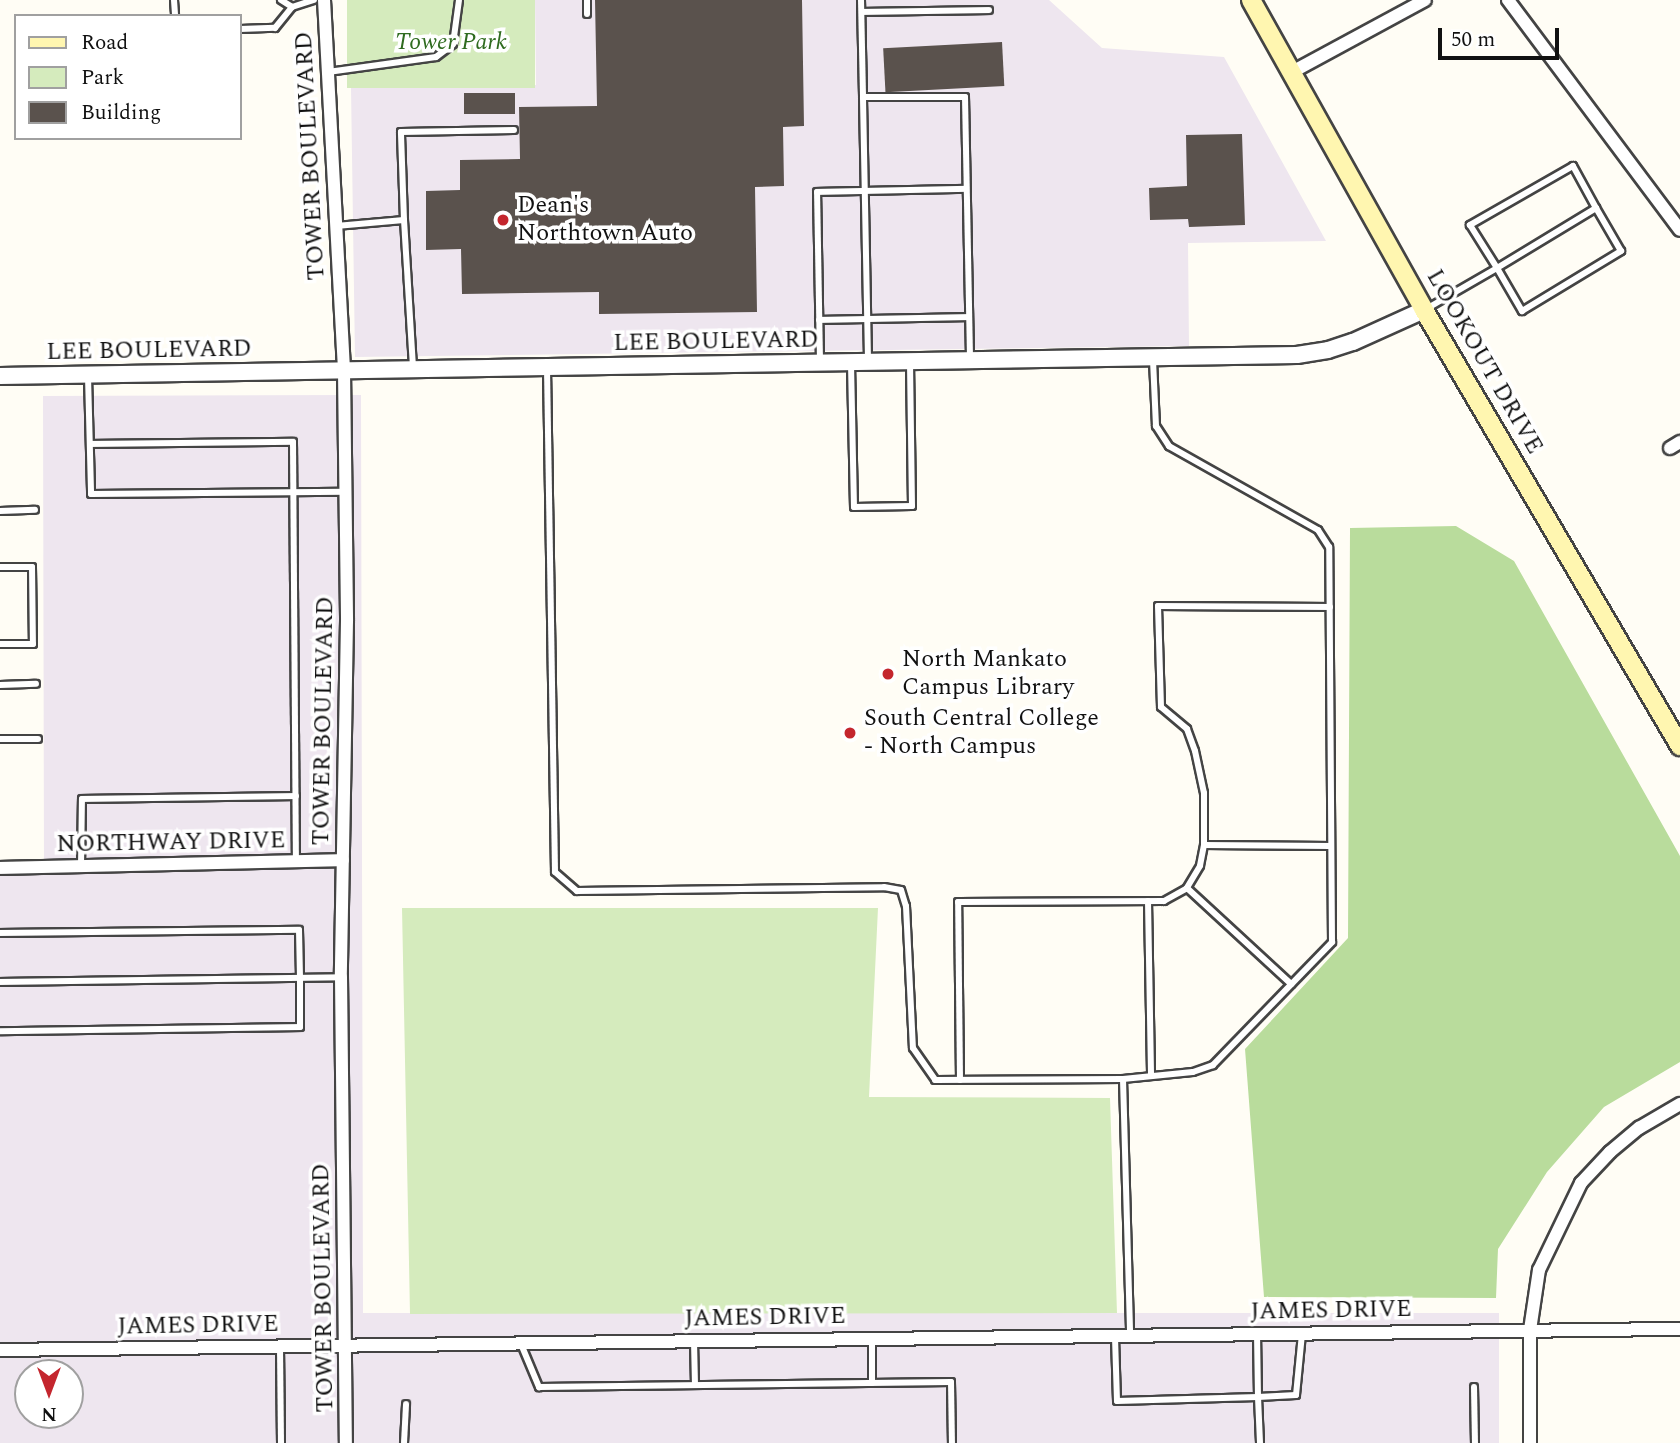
<!DOCTYPE html>
<style>
body{margin:0}
#map{position:relative;width:1680px;height:1443px;overflow:hidden;background:#fffdf5;font-family:Spectral,serif}
div>[style]{position:absolute}
.industrial>*{inset:0;background:#eee6ef}
.green>*{inset:0;background:#d5ebbd;transform-origin:0 0}
.forest>*{inset:0;background:#b9dc9c}
.building>*{inset:0;background:#5a524d;transform-origin:0 0}
.roads{filter:drop-shadow(2px 0 #444) drop-shadow(-2px 0 #444) drop-shadow(0 2px #444) drop-shadow(0 -2px #444)}
.service>*{height:6px;margin:-3px;padding:0 3px;transform-origin:3px;border-radius:3px;background:#fff}
.minor>*{height:12px;margin:-6px;padding:0 6px;transform-origin:6px;border-radius:6px;background:#fff}
.tertiary>*{height:16px;margin:-8px;padding:0 8px;transform-origin:8px;border-radius:8px;background:#fff}
.secondary>*{height:18px;margin:-9px;padding:0 9px;transform-origin:9px;border-radius:9px;background:#fff6b0}
.dots>*{width:19px;height:19px;translate:-50% -50%;box-sizing:border-box;border:4px solid #fff;border-radius:50%}
span{translate:-50% -50%;white-space:nowrap;text-align:center;line-height:1.15;-webkit-text-stroke:7px #fff;paint-order:stroke}
.park-label{font-size:24px;color:#2f6b1f;font-style:italic}
.street-label{font-size:24px;color:#111}
.poi-label{font-size:24px;color:#111}
.left{translate:0 -50%;text-align:left}
.legend{position:absolute;left:14px;top:14px;width:228px;height:126px;box-sizing:border-box;background:#fff;border:2px solid #a0a0a0;margin:0;padding:9px 12px;list-style:none;font-size:21px;color:#111}
.legend li{display:flex;align-items:center;gap:14px;height:35px}
.legend b{width:35px;border:2px solid #a0a0a0}
.north{position:absolute;left:14px;top:1359px;width:70px;height:70px;box-sizing:border-box;background:#fff;border:2px solid #a0a0a0;border-radius:50%;rotate:180deg;font-size:19px;font-weight:700;line-height:28px;text-align:center;color:#111}
.north::after{content:'';display:block;margin:auto;width:24px;height:32px;background:#c4262e;clip-path:polygon(50% 0,100% 100%,50% 72%,0 100%)}
.scale{position:absolute;left:1438px;top:28px;width:121px;height:32px;box-sizing:border-box;border:4px solid #111;border-top:0;padding-left:9px;font-size:21px;line-height:24px;white-space:nowrap;color:#111;-webkit-text-stroke:5px #fff;paint-order:stroke}
</style>
<div id="map">
<div class="industrial">
<div style="clip-path:polygon(535px 0,1049px 0,1102px 48px,1224px 57px,1326px 241px,1188px 243px,1189px 346px,355px 357px,351px 88px,536px 85px)"></div>
<div style="clip-path:polygon(evenodd,361px 395px,363px 1313px,1499px 1313px,1499px 1443px,0 1443px,0 875px,44px 875px,43px 396px,361px 395px,28px 1373px,70px 1373px,70px 1415px,28px 1415px,28px 1373px)"></div>
</div>
<div class="green">
<div style="left:347px;top:0;width:188px;height:88px"></div>
<div style="clip-path:polygon(402px 908px,878px 908px,869px 1097px,1110px 1098px,1117px 1313px,410px 1314px)"></div>
</div>
<div class="forest">
<div style="clip-path:polygon(1456px 526px,1514px 561px,1680px 856px,1680px 1062px,1604px 1107px,1547px 1172px,1498px 1249px,1496px 1298px,1264px 1297px,1245px 1049px,1348px 938px,1350px 528px)"></div>
</div>
<div class="building">
<div style="clip-path:polygon(595px 0,802px 0,804px 126px,783px 127px,784px 186px,755px 187px,757px 312px,599px 314px,599px 292px,462px 294px,461px 249px,426px 250px,426px 191px,460px 190px,460px 160px,520px 159px,519px 107px,597px 106px)"></div>
<div style="left:1002px;top:42px;width:44px;height:119px;rotate:87deg"></div>
<div style="left:515px;top:93px;width:21px;height:51px;rotate:90deg"></div>
<div style="clip-path:polygon(1242px 134px,1245px 225px,1189px 227px,1188px 219px,1150px 220px,1149px 188px,1187px 186px,1186px 135px)"></div>
</div>
<div class="roads">
<div class="service">
<div style="left:174px;top:0;width:16px;rotate:86deg"></div>
<div style="left:281px;top:0;width:13px;rotate:32deg"></div>
<div style="left:587px;top:0;width:14px;rotate:90deg"></div>
<div style="left:861px;top:0;width:97px;rotate:88.8deg"></div>
<div style="left:862px;top:12px;width:127px;rotate:-0.9deg"></div>
<div style="left:240px;top:29px;width:35px;rotate:-2deg"></div>
<div style="left:275px;top:28px;width:27px;rotate:-51deg"></div>
<div style="left:292px;top:7px;width:23px;rotate:-18deg"></div>
<div style="left:328px;top:72px;width:109px;rotate:-7.9deg"></div>
<div style="left:436px;top:57px;width:21px;rotate:-37deg"></div>
<div style="left:453px;top:44px;width:44px;rotate:-82.2deg"></div>
<div style="left:404px;top:220px;width:88px;rotate:-92deg"></div>
<div style="left:401px;top:132px;width:113px;rotate:-1deg"></div>
<div style="left:336px;top:226px;width:68px;rotate:-5deg"></div>
<div style="left:404px;top:220px;width:148px;rotate:86.5deg"></div>
<div style="left:1426px;top:309px;width:82px;rotate:-30deg"></div>
<div style="left:1497px;top:268px;width:116px;rotate:-31.2deg"></div>
<div style="left:1596px;top:208px;width:48px;rotate:-118.7deg"></div>
<div style="left:1573px;top:166px;width:119px;rotate:150.2deg"></div>
<div style="left:1470px;top:225px;width:51px;rotate:57.9deg"></div>
<div style="left:1497px;top:268px;width:50px;rotate:59.8deg"></div>
<div style="left:1522px;top:311px;width:116px;rotate:-31.2deg"></div>
<div style="left:1621px;top:251px;width:50px;rotate:-120.2deg"></div>
<div style="left:819px;top:320px;width:150px;rotate:-1.1deg"></div>
<div style="left:868px;top:359px;width:262px;rotate:-91.1deg"></div>
<div style="left:863px;top:97px;width:102px"></div>
<div style="left:965px;top:97px;width:262px;rotate:88.9deg"></div>
<div style="left:820px;top:361px;width:169px;rotate:-91deg"></div>
<div style="left:817px;top:192px;width:149px;rotate:-1.2deg"></div>
<div style="left:851px;top:364px;width:143px;rotate:88.8deg"></div>
<div style="left:854px;top:507px;width:58px;rotate:-1deg"></div>
<div style="left:912px;top:506px;width:142px;rotate:-90.8deg"></div>
<div style="left:547px;top:368px;width:504px;rotate:89.09deg"></div>
<div style="left:555px;top:872px;width:29px;rotate:41deg"></div>
<div style="left:577px;top:891px;width:307px;rotate:-0.7deg"></div>
<div style="left:884px;top:887px;width:17px;rotate:10deg"></div>
<div style="left:901px;top:890px;width:17px;rotate:73deg"></div>
<div style="left:906px;top:906px;width:142px;rotate:87.2deg"></div>
<div style="left:913px;top:1048px;width:39px;rotate:55deg"></div>
<div style="left:935px;top:1080px;width:188px;rotate:-0.3deg"></div>
<div style="left:1123px;top:1079px;width:70px;rotate:-5.7deg"></div>
<div style="left:1193px;top:1072px;width:21px;rotate:-19deg"></div>
<div style="left:1213px;top:1065px;width:171px;rotate:-45.9deg"></div>
<div style="left:1332px;top:942px;width:395px;rotate:-90.4deg"></div>
<div style="left:1329px;top:547px;width:20px;rotate:-123deg"></div>
<div style="left:1318px;top:530px;width:171px;rotate:-150.6deg"></div>
<div style="left:1169px;top:446px;width:24px;rotate:-123deg"></div>
<div style="left:1156px;top:426px;width:66px;rotate:-92.6deg"></div>
<div style="left:88px;top:376px;width:118px;rotate:88.5deg"></div>
<div style="left:91px;top:494px;width:254px;rotate:-0.5deg"></div>
<div style="left:90px;top:444px;width:203px;rotate:-0.6deg"></div>
<div style="left:293px;top:442px;width:419px;rotate:89.6deg"></div>
<div style="left:0;top:511px;width:35px;rotate:-2deg"></div>
<div style="left:0;top:567px;width:32px"></div>
<div style="left:32px;top:567px;width:77px;rotate:89.3deg"></div>
<div style="left:33px;top:644px;width:33px;rotate:180deg"></div>
<div style="left:1330px;top:607px;width:172px;rotate:-179.7deg"></div>
<div style="left:1158px;top:606px;width:101px;rotate:88.3deg"></div>
<div style="left:1161px;top:707px;width:34px;rotate:40deg"></div>
<div style="left:1187px;top:729px;width:23px;rotate:70deg"></div>
<div style="left:1195px;top:751px;width:43px;rotate:77.9deg"></div>
<div style="left:1204px;top:793px;width:52px;rotate:90deg"></div>
<div style="left:1204px;top:845px;width:127px;rotate:0.5deg"></div>
<div style="left:0;top:685px;width:36px;rotate:-2deg"></div>
<div style="left:0;top:739px;width:38px"></div>
<div style="left:1204px;top:845px;width:21px;rotate:101deg"></div>
<div style="left:1200px;top:866px;width:26px;rotate:121deg"></div>
<div style="left:1187px;top:888px;width:142px;rotate:42.7deg"></div>
<div style="left:81px;top:867px;width:68px;rotate:-89.2deg"></div>
<div style="left:82px;top:799px;width:214px;rotate:-0.8deg"></div>
<div style="left:1148px;top:901px;width:175px;rotate:89deg"></div>
<div style="left:0;top:933px;width:299px;rotate:-0.6deg"></div>
<div style="left:299px;top:930px;width:47px;rotate:88.8deg"></div>
<div style="left:300px;top:977px;width:50px;rotate:90deg"></div>
<div style="left:300px;top:1027px;width:300px;rotate:179.2deg"></div>
<div style="left:0;top:982px;width:341px;rotate:-0.8deg"></div>
<div style="left:1123px;top:1079px;width:255px;rotate:88.4deg"></div>
<div style="left:960px;top:1080px;width:178px;rotate:-90.6deg"></div>
<div style="left:958px;top:902px;width:206px;rotate:-0.3deg"></div>
<div style="left:1164px;top:901px;width:26px;rotate:-29deg"></div>
<div style="left:1257px;top:1333px;width:64px;rotate:89.1deg"></div>
<div style="left:1258px;top:1397px;width:38px;rotate:-3deg"></div>
<div style="left:1296px;top:1395px;width:61px;rotate:-84.4deg"></div>
<div style="left:1115px;top:1337px;width:64px;rotate:88.2deg"></div>
<div style="left:1117px;top:1401px;width:141px;rotate:-1.6deg"></div>
<div style="left:1258px;top:1397px;width:46px;rotate:87.5deg"></div>
<div style="left:872px;top:1339px;width:44px;rotate:90deg"></div>
<div style="left:694px;top:1341px;width:44px;rotate:88.7deg"></div>
<div style="left:521px;top:1344px;width:47px;rotate:67.3deg"></div>
<div style="left:539px;top:1387px;width:412px;rotate:-0.7deg"></div>
<div style="left:951px;top:1382px;width:61px;rotate:89.1deg"></div>
<div style="left:280px;top:1347px;width:96px;rotate:89.4deg"></div>
<div style="left:1474px;top:1387px;width:56px;rotate:89deg"></div>
<div style="left:404px;top:1443px;width:39px;rotate:-87deg"></div>
</div>
<div class="minor">
<div style="left:324px;top:0;width:372px;rotate:86.9deg"></div>
<div style="left:344px;top:371px;width:250px;rotate:89.3deg"></div>
<div style="left:347px;top:621px;width:356px;rotate:91deg"></div>
<div style="left:341px;top:977px;width:466px;rotate:89.4deg"></div>
<div style="left:1508px;top:0;width:287px;rotate:53.2deg"></div>
<div style="left:1292px;top:72px;width:151px;rotate:-28.4deg"></div>
<div style="left:1670px;top:448px;width:12px;rotate:-31deg"></div>
<div style="left:0;top:868px;width:343px;rotate:-1.3deg"></div>
<div style="left:0;top:1350px;width:1680px;rotate:-0.72deg"></div>
<div style="left:1530px;top:1443px;width:113px;rotate:-90deg"></div>
<div style="left:1530px;top:1330px;width:61px;rotate:-81.5deg"></div>
<div style="left:1539px;top:1270px;width:97px;rotate:-64.2deg"></div>
<div style="left:1581px;top:1183px;width:42px;rotate:-46.9deg"></div>
<div style="left:1610px;top:1152px;width:38px;rotate:-40deg"></div>
<div style="left:1639px;top:1128px;width:48px;rotate:-30.3deg"></div>
</div>
<div class="tertiary">
<div style="left:0;top:376px;width:1297px;rotate:-0.93deg"></div>
<div style="left:1297px;top:355px;width:31px;rotate:-9deg"></div>
<div style="left:1328px;top:350px;width:26px;rotate:-18deg"></div>
<div style="left:1353px;top:342px;width:78px;rotate:-24.3deg"></div>
</div>
<div class="secondary">
<div style="left:1251px;top:0;width:355px;rotate:60.8deg"></div>
<div style="left:1424px;top:310px;width:506px;rotate:59.58deg"></div>
</div>
</div>
<div class="dots">
<div style="left:503px;top:220px;background:#c4262e"></div>
<div style="left:888px;top:674px;background:#c4262e"></div>
<div style="left:850px;top:733px;background:#c4262e"></div>
</div>
<div class="park-label">
<span style="left:451px;top:43px">Tower Park</span>
</div>
<div class="street-label">
<span style="left:311px;top:156px;rotate:-93deg">TOWER BOULEVARD</span>
<span style="left:716px;top:342px;rotate:-1deg">LEE BOULEVARD</span>
<span style="left:149px;top:351px;rotate:-1deg">LEE BOULEVARD</span>
<span style="left:1484px;top:362px;rotate:60deg">LOOKOUT DRIVE</span>
<span style="left:324px;top:721px;rotate:-89deg">TOWER BOULEVARD</span>
<span style="left:171px;top:843px;rotate:-1deg">NORTHWAY DRIVE</span>
<span style="left:324px;top:1288px;rotate:-91deg">TOWER BOULEVARD</span>
<span style="left:1331px;top:1311px;rotate:-1deg">JAMES DRIVE</span>
<span style="left:765px;top:1318px;rotate:-1deg">JAMES DRIVE</span>
<span style="left:198px;top:1326px;rotate:-1deg">JAMES DRIVE</span>
</div>
<div class="poi-label">
<span class="left" style="left:517px;top:220px">Dean's<br>Northtown Auto</span>
<span class="left" style="left:902px;top:674px">North Mankato<br>Campus Library</span>
<span class="left" style="left:864px;top:733px">South Central College<br>- North Campus</span>
</div>
<ul class="legend">
<li><b style="height:9px;background:#fff6b0"></b>Road</li>
<li><b style="height:19px;background:#d5ebbd"></b>Park</li>
<li><b style="height:19px;background:#5a524d"></b>Building</li>
</ul>
<div class="north">N</div>
<div class="scale">50 m</div>
</div>
